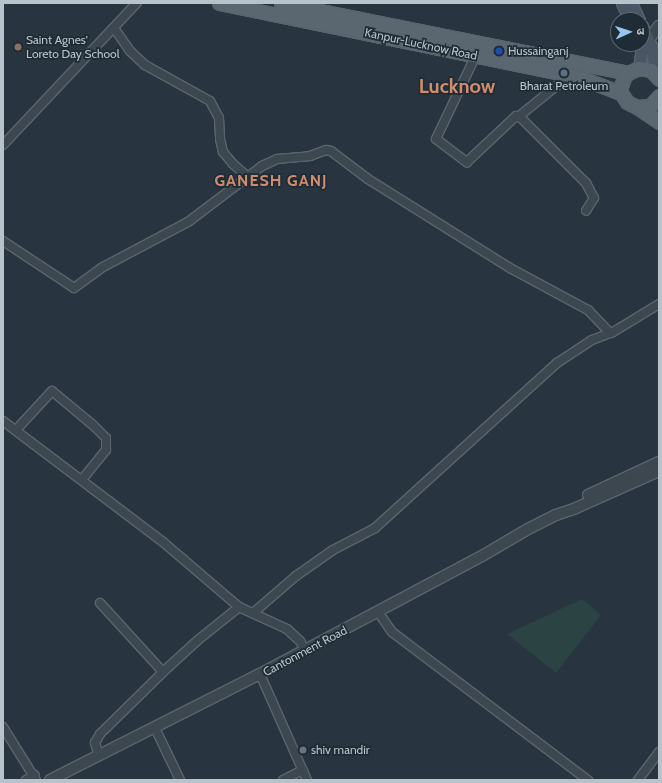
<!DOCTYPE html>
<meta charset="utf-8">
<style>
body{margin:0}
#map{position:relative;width:662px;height:783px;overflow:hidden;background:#283540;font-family:Cabin,"Noto Sans Devanagari",sans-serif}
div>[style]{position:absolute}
.green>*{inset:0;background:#2b4342}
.roads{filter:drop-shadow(1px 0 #59656d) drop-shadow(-1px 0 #59656d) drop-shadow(0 1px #59656d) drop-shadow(0 -1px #59656d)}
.minor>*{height:8px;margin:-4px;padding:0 4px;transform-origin:4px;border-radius:4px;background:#3c4750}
.tertiary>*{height:10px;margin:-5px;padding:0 5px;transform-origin:5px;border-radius:5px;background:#3c4750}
.secondary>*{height:11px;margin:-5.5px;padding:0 5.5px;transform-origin:5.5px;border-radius:5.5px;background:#4a5663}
.primary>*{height:13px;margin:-6.5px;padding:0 6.5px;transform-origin:6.5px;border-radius:6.5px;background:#5a6670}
.dots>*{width:11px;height:11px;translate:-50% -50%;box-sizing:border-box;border:2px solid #202c35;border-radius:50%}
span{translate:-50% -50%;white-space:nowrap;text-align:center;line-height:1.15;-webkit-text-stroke:3.5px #202c35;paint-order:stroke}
.poi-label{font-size:12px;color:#b8c2ca}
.left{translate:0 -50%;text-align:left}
.street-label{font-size:12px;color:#b8c2ca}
.district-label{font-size:16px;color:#d08c6e;font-weight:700;letter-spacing:1px}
.town-label{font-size:20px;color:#d08c6e;font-weight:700}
.frame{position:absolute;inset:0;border:4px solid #b8c2ca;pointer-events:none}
.north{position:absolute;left:610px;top:12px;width:40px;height:40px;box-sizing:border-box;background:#202c35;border:1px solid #5d6871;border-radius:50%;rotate:87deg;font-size:11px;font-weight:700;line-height:16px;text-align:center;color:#b8c2ca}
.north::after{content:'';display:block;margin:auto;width:14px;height:18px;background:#95c5f2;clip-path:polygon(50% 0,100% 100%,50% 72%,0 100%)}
</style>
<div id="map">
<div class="green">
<div style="clip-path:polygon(582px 599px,601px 615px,556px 673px,507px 634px)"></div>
</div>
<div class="roads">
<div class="minor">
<div style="left:114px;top:28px;width:28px;rotate:55deg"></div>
<div style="left:130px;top:51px;width:21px;rotate:43deg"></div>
<div style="left:145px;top:65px;width:74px;rotate:29deg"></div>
<div style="left:210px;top:101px;width:19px;rotate:62deg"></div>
<div style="left:219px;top:118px;width:21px;rotate:87deg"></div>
<div style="left:220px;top:139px;width:13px;rotate:77deg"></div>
<div style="left:223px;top:152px;width:16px;rotate:50deg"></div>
<div style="left:233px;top:164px;width:18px;rotate:41deg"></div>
<div style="left:476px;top:55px;width:93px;rotate:115.5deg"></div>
<div style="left:436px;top:139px;width:39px;rotate:37deg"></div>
<div style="left:467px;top:162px;width:67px;rotate:-43.2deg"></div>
<div style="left:516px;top:116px;width:5px;rotate:22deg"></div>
<div style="left:521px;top:118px;width:92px;rotate:45deg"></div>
<div style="left:586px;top:183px;width:17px;rotate:62deg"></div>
<div style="left:594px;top:198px;width:15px;rotate:122deg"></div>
<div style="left:518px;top:117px;width:67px;rotate:-38.9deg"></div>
<div style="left:3px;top:145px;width:195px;rotate:-46.7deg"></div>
<div style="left:3px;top:241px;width:85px;rotate:33.5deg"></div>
<div style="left:74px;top:288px;width:36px;rotate:-36deg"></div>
<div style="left:103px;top:267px;width:96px;rotate:-27.9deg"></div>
<div style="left:188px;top:222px;width:93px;rotate:-37.1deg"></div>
<div style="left:262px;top:166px;width:17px;rotate:-25deg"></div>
<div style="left:277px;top:159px;width:33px;rotate:-5deg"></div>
<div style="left:310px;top:156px;width:17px;rotate:-21deg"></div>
<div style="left:326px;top:150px;width:5px;rotate:11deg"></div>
<div style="left:331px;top:151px;width:46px;rotate:37.1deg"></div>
<div style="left:368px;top:179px;width:168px;rotate:32.1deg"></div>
<div style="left:510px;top:268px;width:89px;rotate:28.3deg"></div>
<div style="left:588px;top:310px;width:32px;rotate:46deg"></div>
<div style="left:3px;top:421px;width:201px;rotate:37.1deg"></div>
<div style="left:163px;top:542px;width:100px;rotate:40.5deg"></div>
<div style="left:239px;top:607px;width:53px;rotate:24.6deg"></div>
<div style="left:287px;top:629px;width:18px;rotate:43deg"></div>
<div style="left:300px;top:641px;width:11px;rotate:63deg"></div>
<div style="left:16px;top:430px;width:53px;rotate:-47.3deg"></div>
<div style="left:52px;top:391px;width:53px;rotate:39.7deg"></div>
<div style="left:93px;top:425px;width:18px;rotate:45deg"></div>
<div style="left:106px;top:438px;width:12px;rotate:90deg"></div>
<div style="left:106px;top:450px;width:38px;rotate:129deg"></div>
<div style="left:100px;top:603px;width:93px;rotate:47.6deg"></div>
<div style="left:378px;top:612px;width:24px;rotate:55deg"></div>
<div style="left:392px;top:632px;width:246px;rotate:37.1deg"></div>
<div style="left:253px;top:613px;width:57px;rotate:-40.7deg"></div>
<div style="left:296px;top:576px;width:45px;rotate:-35.1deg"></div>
<div style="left:333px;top:550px;width:47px;rotate:-27.6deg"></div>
<div style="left:375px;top:528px;width:246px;rotate:-42.2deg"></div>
<div style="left:557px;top:363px;width:42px;rotate:-33.3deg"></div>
<div style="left:592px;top:340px;width:22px;rotate:-21deg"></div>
<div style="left:613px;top:332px;width:54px;rotate:-31.3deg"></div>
<div style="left:260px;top:674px;width:116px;rotate:66.1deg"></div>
<div style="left:3px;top:727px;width:62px;rotate:58.1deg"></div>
<div style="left:155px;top:728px;width:58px;rotate:64.3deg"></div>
<div style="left:99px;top:756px;width:14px;rotate:-107deg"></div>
<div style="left:95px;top:743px;width:10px;rotate:-61deg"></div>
<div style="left:100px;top:734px;width:88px;rotate:-44.5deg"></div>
<div style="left:163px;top:672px;width:47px;rotate:-42.4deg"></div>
<div style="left:198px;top:640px;width:53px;rotate:-38.8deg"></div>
<div style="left:26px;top:780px;width:10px;rotate:-29deg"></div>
<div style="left:283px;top:780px;width:22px;rotate:-27deg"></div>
<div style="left:638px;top:780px;width:35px;rotate:-53deg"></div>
</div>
<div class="tertiary">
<div style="left:645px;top:45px;width:24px;rotate:-54deg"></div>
<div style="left:588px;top:495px;width:78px;rotate:-24.9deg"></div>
<div style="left:50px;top:780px;width:235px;rotate:-26.8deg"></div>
<div style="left:260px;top:674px;width:251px;rotate:-28deg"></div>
<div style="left:482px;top:556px;width:53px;rotate:-30.4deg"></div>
<div style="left:528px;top:529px;width:31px;rotate:-27deg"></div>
<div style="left:556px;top:515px;width:21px;rotate:-19deg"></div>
<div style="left:576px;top:508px;width:91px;rotate:-24deg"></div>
</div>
<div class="secondary">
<div style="left:622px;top:3px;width:19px;rotate:65deg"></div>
<div style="left:631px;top:3px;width:19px;rotate:65deg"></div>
<div style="left:642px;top:26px;width:22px;rotate:66deg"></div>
<div style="left:651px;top:46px;width:28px;rotate:80deg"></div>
<div style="left:639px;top:68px;width:21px;rotate:-82deg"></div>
<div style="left:642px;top:47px;width:3px;rotate:-108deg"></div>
</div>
<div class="primary">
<div style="left:219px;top:3px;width:368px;rotate:11.6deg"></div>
<div style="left:579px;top:77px;width:45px;rotate:20.9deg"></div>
<div style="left:281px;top:3px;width:354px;rotate:11.4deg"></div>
<div style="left:659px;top:79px;width:12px;rotate:-132deg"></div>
<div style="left:651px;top:70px;width:12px;rotate:-171deg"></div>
<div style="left:639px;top:68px;width:12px;rotate:156deg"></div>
<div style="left:628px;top:73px;width:6px;rotate:135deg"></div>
<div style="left:624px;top:77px;width:10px;rotate:107deg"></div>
<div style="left:621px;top:87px;width:6px;rotate:90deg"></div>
<div style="left:621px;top:93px;width:11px;rotate:56deg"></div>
<div style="left:627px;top:102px;width:11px;rotate:27deg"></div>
<div style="left:637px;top:107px;width:13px;rotate:-4deg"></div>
<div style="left:650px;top:106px;width:13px;rotate:-48deg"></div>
<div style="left:637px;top:107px;width:27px;rotate:34deg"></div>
</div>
</div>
<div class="dots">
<div style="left:18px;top:47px;background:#8d6e63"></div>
<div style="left:499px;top:51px;background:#1a4fb4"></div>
<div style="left:564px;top:73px;background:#5c6f8a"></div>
<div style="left:303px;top:750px;background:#6b7280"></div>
</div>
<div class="poi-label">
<span class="left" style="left:26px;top:47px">Saint Agnes'<br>Loreto Day School</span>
<span class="left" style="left:508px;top:51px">Hussainganj</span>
<span style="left:564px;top:86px">Bharat Petroleum</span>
<span class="left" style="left:311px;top:750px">shiv mandir</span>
</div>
<div class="street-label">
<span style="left:421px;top:44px;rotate:12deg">Kanpur-Lucknow Road</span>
<span style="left:305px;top:651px;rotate:-28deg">Cantonment Road</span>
</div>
<div class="district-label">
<span style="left:271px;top:181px">GANESH GANJ</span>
</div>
<div class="town-label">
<span style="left:457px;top:86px">Lucknow</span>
</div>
<div class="frame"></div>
<div class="north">उ</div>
</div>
